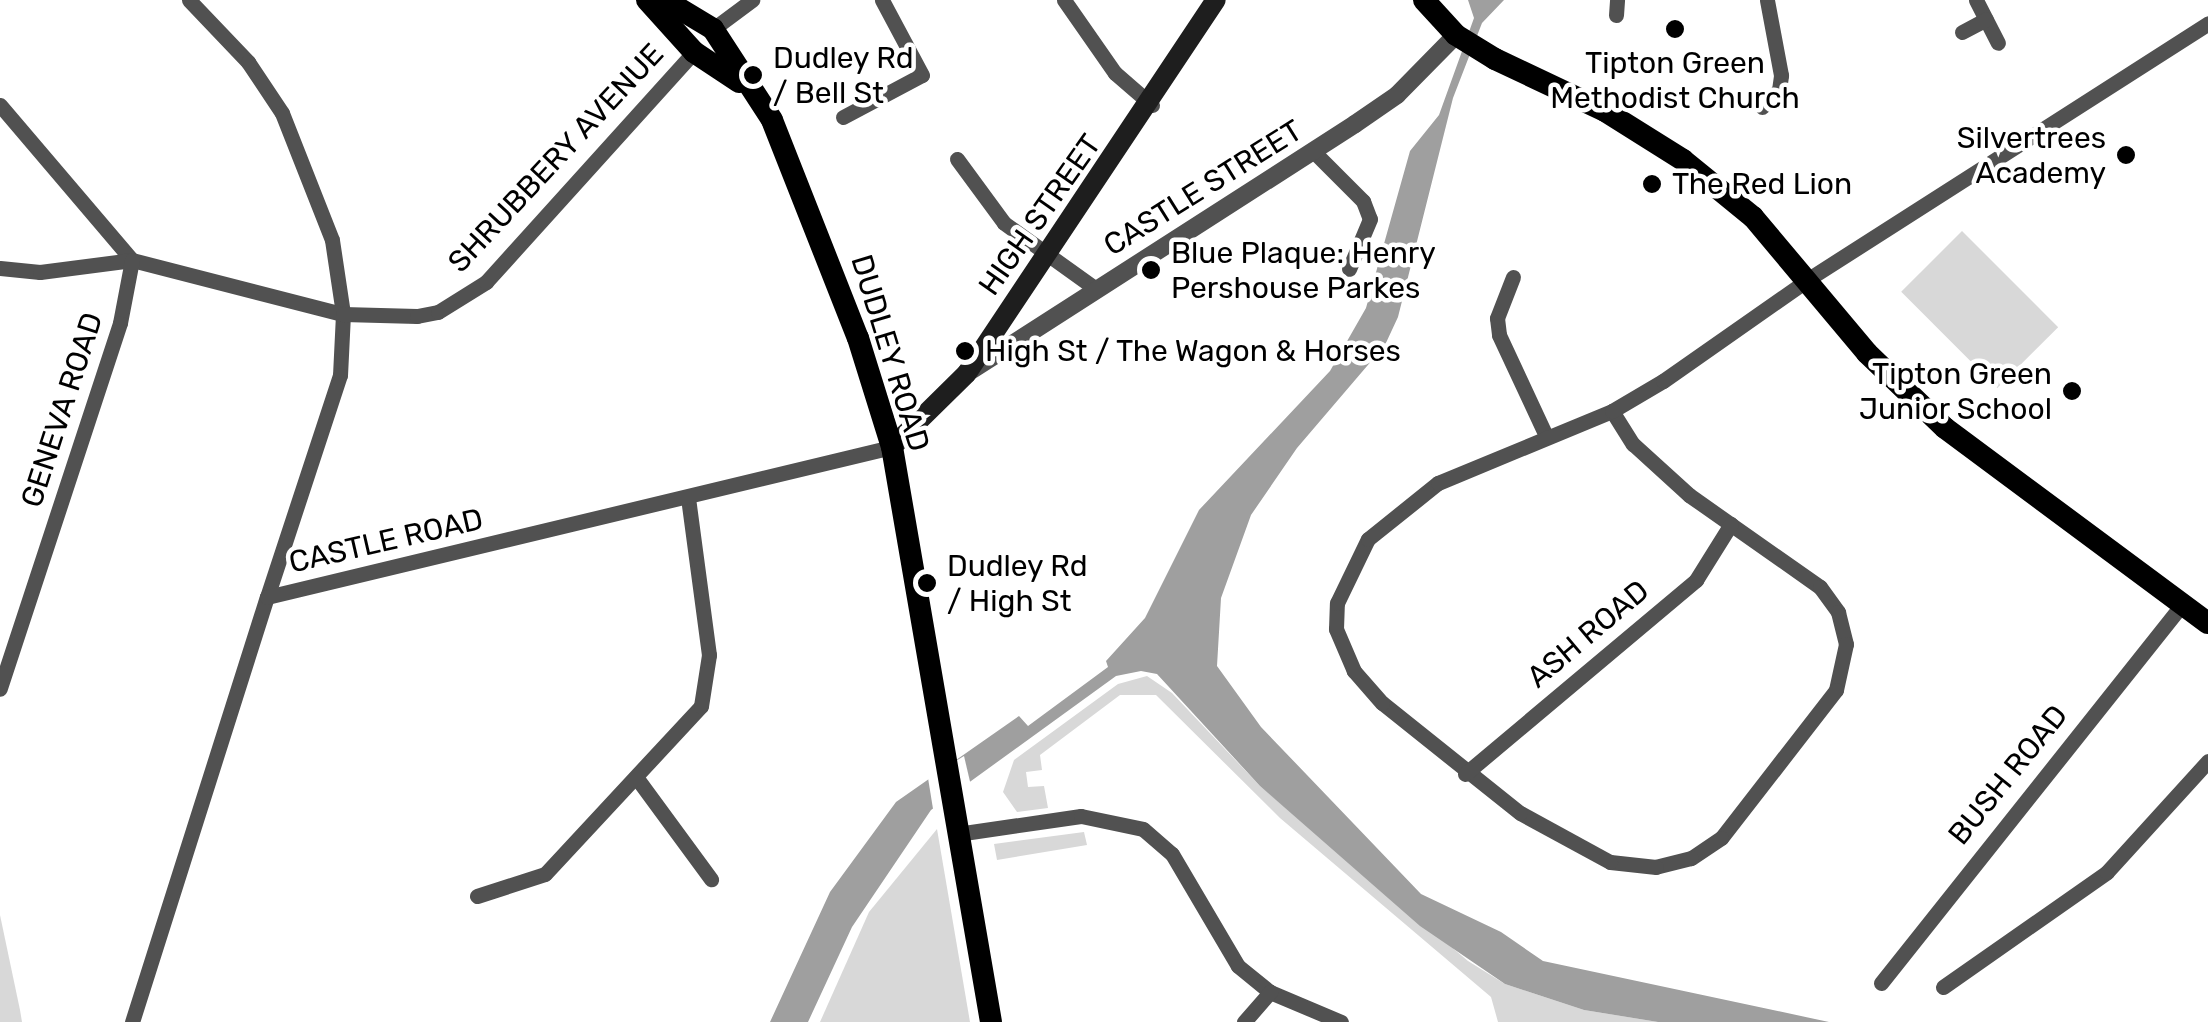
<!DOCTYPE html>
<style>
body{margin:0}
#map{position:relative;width:2208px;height:1022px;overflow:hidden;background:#fff;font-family:Rubik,sans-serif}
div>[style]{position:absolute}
.green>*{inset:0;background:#d8d8d8;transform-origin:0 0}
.water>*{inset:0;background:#9f9f9f}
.pier>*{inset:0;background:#fff}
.minor>*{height:15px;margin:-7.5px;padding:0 7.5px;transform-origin:7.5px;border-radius:7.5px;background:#515151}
.tertiary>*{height:18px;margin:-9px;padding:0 9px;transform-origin:9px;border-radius:9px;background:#515151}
.secondary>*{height:20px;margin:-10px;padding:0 10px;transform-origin:10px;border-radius:10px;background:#1e1e1e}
.primary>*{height:22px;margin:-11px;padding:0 11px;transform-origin:11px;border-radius:11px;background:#000}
.dots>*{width:28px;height:28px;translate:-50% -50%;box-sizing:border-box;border:5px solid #fff;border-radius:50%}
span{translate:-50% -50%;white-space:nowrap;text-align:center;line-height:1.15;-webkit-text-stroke:9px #fff;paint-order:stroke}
.poi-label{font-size:30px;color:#000}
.left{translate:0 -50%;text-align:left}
.right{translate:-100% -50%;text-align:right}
.street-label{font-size:30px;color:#000}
</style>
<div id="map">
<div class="green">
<div style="left:1962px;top:231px;width:136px;height:86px;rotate:45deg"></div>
<div style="clip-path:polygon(1147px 676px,1172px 693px,1260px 786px,1468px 961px,1505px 984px,1584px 1010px,1658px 1022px,1498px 1022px,1491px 997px,1280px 818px,1156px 695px,1120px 695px,1040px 755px,1042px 770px,1026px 772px,1028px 787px,1044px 786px,1048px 808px,1017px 812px,1003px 792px,1014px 760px,1118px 684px)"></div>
<div style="clip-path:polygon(937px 829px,970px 1022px,820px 1022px,869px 912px)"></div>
<div style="clip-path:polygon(1084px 832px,1087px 845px,997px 860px,994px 844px)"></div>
<div style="clip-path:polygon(0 915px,20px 1010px,22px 1022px,0 1022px)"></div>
</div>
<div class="water">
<div style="clip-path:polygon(1468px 0,1504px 0,1482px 23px,1453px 98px,1398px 317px,1385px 345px,1297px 448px,1251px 515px,1221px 598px,1217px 666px,1261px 727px,1421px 894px,1501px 932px,1543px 961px,1829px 1022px,1658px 1022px,1584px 1010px,1505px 984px,1420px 926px,1260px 786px,1157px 674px,1141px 671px,1116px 676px,931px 810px,852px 927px,808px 1022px,770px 1022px,830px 892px,896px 802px,1019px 716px,1028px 726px,1108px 667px,1106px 661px,1145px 618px,1199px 510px,1330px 371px,1366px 308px,1410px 151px,1439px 115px,1474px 18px)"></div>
</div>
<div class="pier">
<div style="clip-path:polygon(964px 756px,972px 790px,934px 815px,928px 778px)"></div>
</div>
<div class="minor">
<div style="left:189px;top:0;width:86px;rotate:46.4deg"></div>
<div style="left:248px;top:62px;width:61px;rotate:56.3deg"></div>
<div style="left:282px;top:113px;width:136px;rotate:68.5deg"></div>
<div style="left:332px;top:240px;width:75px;rotate:81.5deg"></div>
<div style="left:343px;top:314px;width:61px;rotate:92.8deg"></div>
<div style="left:340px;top:375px;width:234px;rotate:108.2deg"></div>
<div style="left:1064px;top:0;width:89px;rotate:55.1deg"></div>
<div style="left:1115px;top:73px;width:49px;rotate:40.9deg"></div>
<div style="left:1976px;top:0;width:48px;rotate:62.9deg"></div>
<div style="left:1616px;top:15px;width:15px;rotate:-86deg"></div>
<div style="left:713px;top:29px;width:49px;rotate:-36.6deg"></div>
<div style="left:1962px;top:32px;width:27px;rotate:-28deg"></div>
<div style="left:0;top:105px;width:204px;rotate:49.6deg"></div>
<div style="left:132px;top:260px;width:218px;rotate:14.4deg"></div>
<div style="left:343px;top:314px;width:74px;rotate:1.5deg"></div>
<div style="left:417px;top:316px;width:21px;rotate:-11deg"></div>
<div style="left:438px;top:312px;width:57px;rotate:-32deg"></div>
<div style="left:486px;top:282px;width:310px;rotate:-47.9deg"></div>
<div style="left:1762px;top:107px;width:24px;rotate:-45deg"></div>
<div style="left:1779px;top:90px;width:15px;rotate:-82deg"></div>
<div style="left:1781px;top:75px;width:76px;rotate:-100.6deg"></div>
<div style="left:843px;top:117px;width:89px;rotate:-28deg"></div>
<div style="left:922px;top:75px;width:85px;rotate:-118.1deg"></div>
<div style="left:1313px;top:151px;width:71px;rotate:45deg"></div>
<div style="left:1363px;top:201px;width:19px;rotate:69deg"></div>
<div style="left:1370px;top:219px;width:54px;rotate:112.8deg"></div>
<div style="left:957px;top:159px;width:79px;rotate:53.7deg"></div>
<div style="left:1004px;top:223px;width:113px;rotate:35.7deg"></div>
<div style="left:0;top:268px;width:40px;rotate:5.7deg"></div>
<div style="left:40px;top:272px;width:93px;rotate:-7.4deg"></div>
<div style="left:132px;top:260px;width:64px;rotate:100.8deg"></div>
<div style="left:120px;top:323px;width:385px;rotate:108.2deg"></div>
<div style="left:1513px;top:277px;width:44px;rotate:111.3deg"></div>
<div style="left:1497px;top:318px;width:17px;rotate:83deg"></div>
<div style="left:1499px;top:335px;width:111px;rotate:65deg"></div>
<div style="left:1612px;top:411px;width:39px;rotate:58deg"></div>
<div style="left:1633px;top:444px;width:76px;rotate:42.3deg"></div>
<div style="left:1689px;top:495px;width:160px;rotate:35.1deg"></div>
<div style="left:1820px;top:587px;width:31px;rotate:54deg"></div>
<div style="left:1838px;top:612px;width:33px;rotate:76deg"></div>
<div style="left:1846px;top:644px;width:47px;rotate:102.3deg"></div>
<div style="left:1836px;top:690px;width:187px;rotate:127.8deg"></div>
<div style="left:1721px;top:838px;width:36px;rotate:146deg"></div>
<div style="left:1691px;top:858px;width:36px;rotate:166deg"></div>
<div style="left:1656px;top:867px;width:46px;rotate:-173.8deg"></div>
<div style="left:1610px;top:862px;width:102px;rotate:-151.4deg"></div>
<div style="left:1520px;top:813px;width:176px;rotate:-141.4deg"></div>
<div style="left:1382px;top:703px;width:43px;rotate:-131.2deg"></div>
<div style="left:1354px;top:671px;width:46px;rotate:-113.2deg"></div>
<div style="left:1336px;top:629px;width:26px;rotate:-88deg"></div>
<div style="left:1337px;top:603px;width:71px;rotate:-64.2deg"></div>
<div style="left:1368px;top:539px;width:90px;rotate:-38.7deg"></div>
<div style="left:1438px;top:483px;width:188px;rotate:-22.5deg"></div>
<div style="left:1612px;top:411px;width:59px;rotate:-30.5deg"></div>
<div style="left:1663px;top:381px;width:179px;rotate:-35deg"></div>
<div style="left:1810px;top:278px;width:473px;rotate:-32.6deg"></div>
<div style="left:1465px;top:774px;width:302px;rotate:-40deg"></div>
<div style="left:1696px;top:580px;width:66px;rotate:-58deg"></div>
<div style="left:636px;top:777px;width:127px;rotate:53.7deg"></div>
<div style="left:957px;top:834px;width:125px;rotate:-8.3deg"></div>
<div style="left:1081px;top:816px;width:63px;rotate:11.8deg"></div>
<div style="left:1143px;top:829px;width:38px;rotate:41deg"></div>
<div style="left:1172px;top:854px;width:130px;rotate:59.5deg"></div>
<div style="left:1238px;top:966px;width:41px;rotate:39.1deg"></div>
<div style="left:1270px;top:992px;width:77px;rotate:22.9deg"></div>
<div style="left:477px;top:896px;width:71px;rotate:-17.9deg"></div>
<div style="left:545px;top:874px;width:229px;rotate:-47.1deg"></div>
<div style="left:701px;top:706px;width:52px;rotate:-81.1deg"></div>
<div style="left:709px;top:655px;width:159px;rotate:-97.6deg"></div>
<div style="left:1881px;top:983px;width:484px;rotate:-51.5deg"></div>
<div style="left:1943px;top:987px;width:200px;rotate:-35deg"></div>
<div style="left:2107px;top:872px;width:150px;rotate:-47.7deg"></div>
<div style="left:132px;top:1022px;width:446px;rotate:-72.4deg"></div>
<div style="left:267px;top:597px;width:643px;rotate:-13.5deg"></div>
<div style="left:1244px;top:1022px;width:40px;rotate:-49deg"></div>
</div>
<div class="tertiary">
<div style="left:972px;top:370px;width:455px;rotate:-32.7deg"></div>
<div style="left:1355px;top:124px;width:51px;rotate:-34.6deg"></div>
<div style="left:1397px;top:95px;width:84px;rotate:-45.5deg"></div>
</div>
<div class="secondary">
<div style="left:892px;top:447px;width:105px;rotate:-44.6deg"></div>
<div style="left:967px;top:373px;width:448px;rotate:-56.3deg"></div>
</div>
<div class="primary">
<div style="left:647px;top:0;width:70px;rotate:47.9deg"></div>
<div style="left:694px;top:52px;width:54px;rotate:33.7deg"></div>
<div style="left:665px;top:0;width:56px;rotate:31.1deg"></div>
<div style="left:713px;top:29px;width:108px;rotate:57deg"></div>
<div style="left:772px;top:120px;width:234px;rotate:68.5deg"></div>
<div style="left:858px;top:338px;width:114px;rotate:72.7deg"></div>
<div style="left:892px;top:447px;width:583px;rotate:80.23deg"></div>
<div style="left:1424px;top:0;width:47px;rotate:47.6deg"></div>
<div style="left:1456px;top:35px;width:46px;rotate:31.6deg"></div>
<div style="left:1495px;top:59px;width:122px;rotate:25.3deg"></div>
<div style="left:1605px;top:111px;width:92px;rotate:32.1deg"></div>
<div style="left:1683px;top:160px;width:90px;rotate:39.2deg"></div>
<div style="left:1753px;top:217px;width:177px;rotate:50deg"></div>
<div style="left:1867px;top:353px;width:108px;rotate:43.9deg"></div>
<div style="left:1945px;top:428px;width:327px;rotate:36.6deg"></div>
</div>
<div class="dots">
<div style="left:1675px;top:29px;background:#000"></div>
<div style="left:753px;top:75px;background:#000"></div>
<div style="left:2126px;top:155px;background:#000"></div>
<div style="left:1652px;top:184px;background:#000"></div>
<div style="left:1151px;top:270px;background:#000"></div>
<div style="left:965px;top:351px;background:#000"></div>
<div style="left:2072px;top:391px;background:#000"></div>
<div style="left:927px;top:583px;background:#000"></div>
</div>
<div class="poi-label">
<span class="left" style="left:773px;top:75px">Dudley Rd<br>/ Bell St</span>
<span style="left:1675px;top:80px">Tipton Green<br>Methodist Church</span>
<span class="right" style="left:2106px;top:155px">Silvertrees<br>Academy</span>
<span class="left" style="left:1672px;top:184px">The Red Lion</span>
<span class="left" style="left:1171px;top:270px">Blue Plaque: Henry<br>Pershouse Parkes</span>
<span class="left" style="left:985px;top:351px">High St / The Wagon &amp; Horses</span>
<span class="right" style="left:2052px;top:391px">Tipton Green<br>Junior School</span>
<span class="left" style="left:947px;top:583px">Dudley Rd<br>/ High St</span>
</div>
<div class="street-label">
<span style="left:556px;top:158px;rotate:-47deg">SHRUBBERY AVENUE</span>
<span style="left:1203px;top:188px;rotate:-32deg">CASTLE STREET</span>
<span style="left:1040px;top:215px;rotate:-55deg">HIGH STREET</span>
<span style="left:890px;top:353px;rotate:73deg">DUDLEY ROAD</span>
<span style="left:62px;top:410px;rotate:-72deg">GENEVA ROAD</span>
<span style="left:386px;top:541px;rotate:-13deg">CASTLE ROAD</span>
<span style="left:1588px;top:634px;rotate:-40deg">ASH ROAD</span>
<span style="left:2008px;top:775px;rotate:-51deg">BUSH ROAD</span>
</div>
</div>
